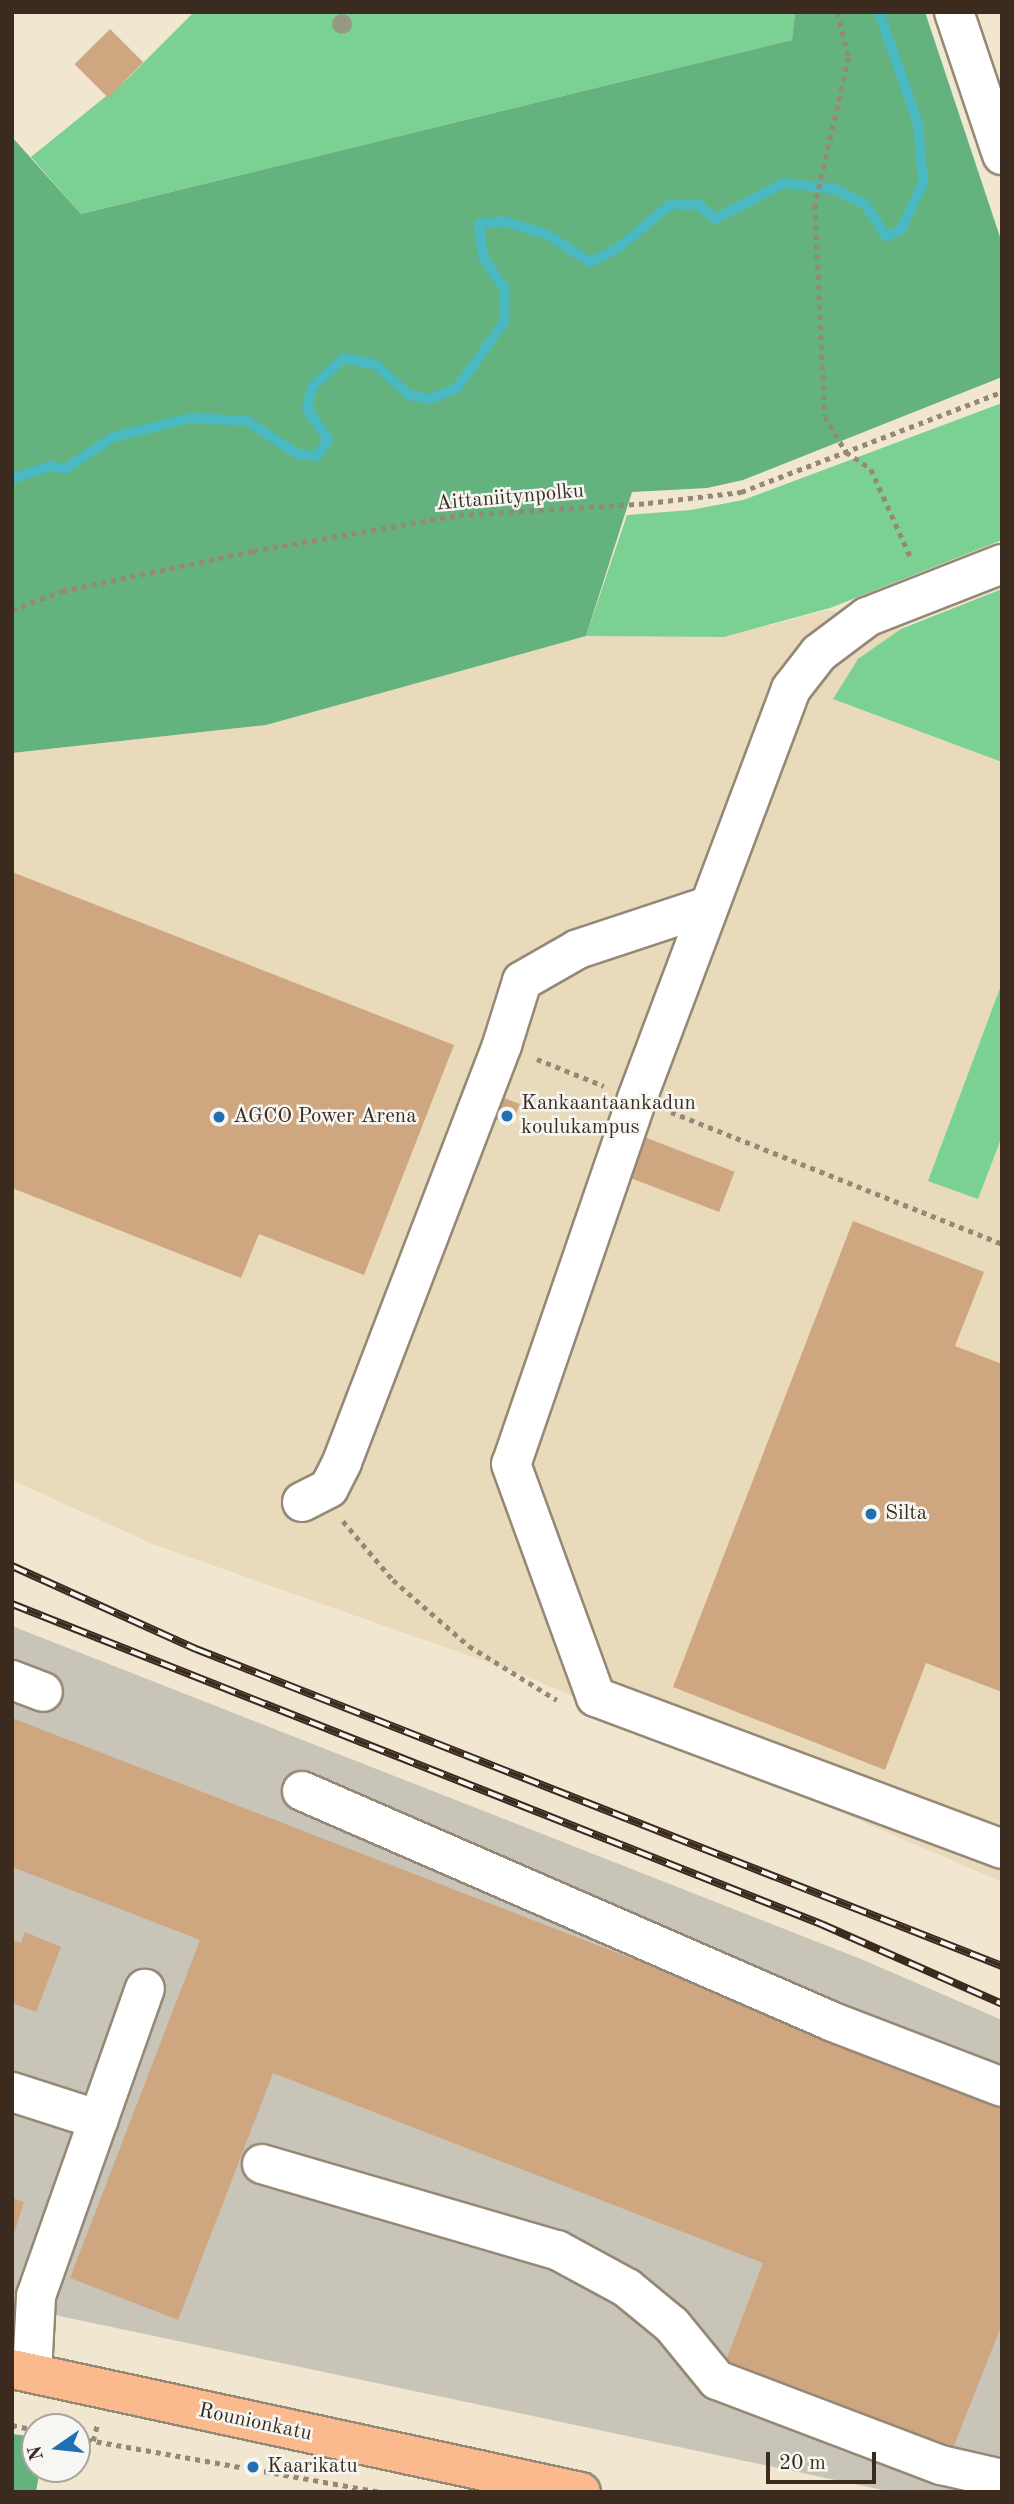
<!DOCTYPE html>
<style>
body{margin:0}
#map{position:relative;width:1014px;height:2504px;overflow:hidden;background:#f1e6cf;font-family:"Old Standard TT",serif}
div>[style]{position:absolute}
.built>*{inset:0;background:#e8daba}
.industrial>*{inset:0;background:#c9c4b8}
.green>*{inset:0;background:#7bd093}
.forest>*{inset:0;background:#64b27d}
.stream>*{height:10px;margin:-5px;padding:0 5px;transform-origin:5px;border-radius:5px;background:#4bb9c2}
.building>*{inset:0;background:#cea780;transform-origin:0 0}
.path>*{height:4.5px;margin-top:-2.25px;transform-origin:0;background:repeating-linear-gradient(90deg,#968876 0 5px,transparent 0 10px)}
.roads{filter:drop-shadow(2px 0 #968876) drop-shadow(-2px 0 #968876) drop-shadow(0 2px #968876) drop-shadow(0 -2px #968876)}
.minor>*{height:38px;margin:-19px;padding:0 19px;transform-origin:19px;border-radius:19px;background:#fff}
.major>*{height:38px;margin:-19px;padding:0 19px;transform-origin:19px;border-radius:19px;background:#fbba8d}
.rail>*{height:8px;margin-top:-4px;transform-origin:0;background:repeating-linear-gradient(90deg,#f6f6f2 0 16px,#3b2a1e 0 32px);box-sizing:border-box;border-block:2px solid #3b2a1e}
.trees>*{width:20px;height:20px;margin:-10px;border-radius:50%;background:#979a81}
.dots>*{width:19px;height:19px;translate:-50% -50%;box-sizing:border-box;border:4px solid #f6f6f2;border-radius:50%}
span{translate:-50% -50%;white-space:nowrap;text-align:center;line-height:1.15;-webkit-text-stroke:5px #f6f6f2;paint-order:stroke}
.street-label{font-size:21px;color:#3b2a1e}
.poi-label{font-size:21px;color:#3b2a1e}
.left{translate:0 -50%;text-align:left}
.frame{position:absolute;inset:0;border:14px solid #3b2a1e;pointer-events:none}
.north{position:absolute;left:21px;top:2413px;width:70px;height:70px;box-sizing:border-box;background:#f6f6f2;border:2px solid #aba49d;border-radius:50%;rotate:256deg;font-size:19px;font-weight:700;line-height:28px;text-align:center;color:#3b2a1e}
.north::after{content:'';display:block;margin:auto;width:24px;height:32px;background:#1f6fb2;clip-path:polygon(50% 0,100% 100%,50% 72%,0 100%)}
.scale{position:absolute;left:766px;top:2452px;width:110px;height:32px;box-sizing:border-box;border:4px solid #3b2a1e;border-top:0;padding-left:9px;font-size:21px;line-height:24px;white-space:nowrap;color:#3b2a1e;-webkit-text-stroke:5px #f6f6f2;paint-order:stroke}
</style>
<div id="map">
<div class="built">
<div style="clip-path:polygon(1002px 589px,1002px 1882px,521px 1674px,155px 1545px,12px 1480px,12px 753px,266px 725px,586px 636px,724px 637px,828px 610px,901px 629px)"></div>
</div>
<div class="industrial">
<div style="clip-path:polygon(12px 1626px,861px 1959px,1002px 2020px,1002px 2492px,892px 2492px,12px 2306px)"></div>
</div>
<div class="green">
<div style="clip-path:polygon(194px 12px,795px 12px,792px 40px,81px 214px,31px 157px,126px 80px)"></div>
<div style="clip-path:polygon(1002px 403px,1002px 540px,830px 608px,724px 637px,586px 636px,627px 515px,691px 510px,743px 500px)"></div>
<div style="clip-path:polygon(1002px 589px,1002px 762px,833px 699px,858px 659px,901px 629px)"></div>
<div style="clip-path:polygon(1002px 983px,1002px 1136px,978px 1199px,928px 1181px)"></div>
</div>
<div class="forest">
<div style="clip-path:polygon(795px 12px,925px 12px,1002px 243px,1002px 377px,743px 480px,707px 488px,632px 492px,586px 636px,266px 725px,12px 753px,12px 137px,81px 214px,792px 40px)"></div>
<div style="clip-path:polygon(12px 2434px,35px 2437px,35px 2469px,40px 2469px,36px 2492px,12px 2492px)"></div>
</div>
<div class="stream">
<div style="left:12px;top:479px;width:40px;rotate:-18.9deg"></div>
<div style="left:50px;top:466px;width:15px;rotate:11deg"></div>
<div style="left:65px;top:469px;width:58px;rotate:-33.7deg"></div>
<div style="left:113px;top:437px;width:79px;rotate:-13.9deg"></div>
<div style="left:190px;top:418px;width:57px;rotate:3deg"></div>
<div style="left:247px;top:421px;width:60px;rotate:33.4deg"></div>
<div style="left:297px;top:454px;width:20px;rotate:6deg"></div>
<div style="left:317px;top:456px;width:19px;rotate:-55deg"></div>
<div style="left:328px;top:440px;width:37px;rotate:-124deg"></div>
<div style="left:307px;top:409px;width:23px;rotate:-77deg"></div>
<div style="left:312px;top:387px;width:43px;rotate:-42.2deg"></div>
<div style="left:344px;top:358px;width:33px;rotate:12deg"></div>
<div style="left:376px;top:365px;width:45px;rotate:42.3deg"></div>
<div style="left:409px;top:395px;width:21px;rotate:11deg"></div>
<div style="left:430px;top:399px;width:29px;rotate:-22deg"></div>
<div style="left:457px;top:388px;width:81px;rotate:-54.5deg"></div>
<div style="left:504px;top:322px;width:34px;rotate:-90deg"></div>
<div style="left:504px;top:288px;width:37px;rotate:-124deg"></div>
<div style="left:483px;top:257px;width:33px;rotate:-97deg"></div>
<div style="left:479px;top:224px;width:23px;rotate:-7deg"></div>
<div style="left:502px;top:221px;width:46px;rotate:16.5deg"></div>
<div style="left:546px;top:234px;width:52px;rotate:32.5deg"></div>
<div style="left:590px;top:262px;width:33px;rotate:-27deg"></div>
<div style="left:619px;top:247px;width:67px;rotate:-39.6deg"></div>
<div style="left:671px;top:204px;width:28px;rotate:2deg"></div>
<div style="left:699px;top:205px;width:21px;rotate:41deg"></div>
<div style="left:715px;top:219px;width:78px;rotate:-27.6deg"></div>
<div style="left:784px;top:183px;width:51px;rotate:6.7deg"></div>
<div style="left:835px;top:189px;width:34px;rotate:27deg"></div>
<div style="left:865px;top:204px;width:38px;rotate:57deg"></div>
<div style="left:886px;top:236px;width:16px;rotate:-22deg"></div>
<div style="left:901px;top:230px;width:52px;rotate:-64.9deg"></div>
<div style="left:923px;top:183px;width:60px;rotate:-94.8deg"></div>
<div style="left:918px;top:123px;width:118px;rotate:-109.4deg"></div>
</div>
<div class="building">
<div style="left:110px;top:29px;width:47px;height:50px;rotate:45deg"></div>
<div style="clip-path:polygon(12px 872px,454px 1045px,364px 1275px,259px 1234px,241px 1278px,12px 1188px)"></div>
<div style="left:504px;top:1098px;width:17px;height:23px;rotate:21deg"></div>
<div style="left:644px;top:1137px;width:97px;height:43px;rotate:21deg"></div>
<div style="clip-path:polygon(853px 1221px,984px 1272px,955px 1346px,1002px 1364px,1002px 1692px,926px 1663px,885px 1770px,673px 1687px)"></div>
<div style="clip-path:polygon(12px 1718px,1002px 2102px,1002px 2324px,950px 2456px,723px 2368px,763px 2263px,273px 2073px,178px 2320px,70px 2278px,200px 1940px,12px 1867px)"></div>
<div style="clip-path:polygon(25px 1932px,61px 1947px,36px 2012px,12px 2003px,12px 1940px,21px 1943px)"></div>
<div style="clip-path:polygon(12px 2198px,24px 2202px,13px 2237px,12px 2237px)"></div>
</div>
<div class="path">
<div style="left:837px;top:12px;width:47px;rotate:75.1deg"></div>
<div style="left:849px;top:57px;width:152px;rotate:102.9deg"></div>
<div style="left:815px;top:205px;width:211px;rotate:87.3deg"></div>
<div style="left:825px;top:416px;width:42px;rotate:59.7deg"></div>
<div style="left:846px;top:452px;width:30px;rotate:34deg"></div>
<div style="left:871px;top:469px;width:98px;rotate:65.8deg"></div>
<div style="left:12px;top:610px;width:53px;rotate:-20.8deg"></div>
<div style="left:62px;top:591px;width:195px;rotate:-11.8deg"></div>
<div style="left:253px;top:551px;width:209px;rotate:-9.9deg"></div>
<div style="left:459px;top:515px;width:189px;rotate:-3.6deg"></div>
<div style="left:648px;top:503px;width:94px;rotate:-6.7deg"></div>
<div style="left:741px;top:492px;width:280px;rotate:-21deg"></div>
<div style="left:537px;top:1059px;width:72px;rotate:21.9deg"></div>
<div style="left:671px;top:1112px;width:356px;rotate:21.7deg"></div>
<div style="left:343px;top:1521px;width:77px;rotate:49.7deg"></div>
<div style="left:393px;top:1580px;width:101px;rotate:41deg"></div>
<div style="left:469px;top:1646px;width:103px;rotate:31.5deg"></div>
<div style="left:12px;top:2425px;width:24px;rotate:12deg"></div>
<div style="left:77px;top:2438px;width:307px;rotate:10.1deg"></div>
<div style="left:93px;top:2441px;width:16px;rotate:-76deg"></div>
</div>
<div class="roads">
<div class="minor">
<div style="left:954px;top:12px;width:151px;rotate:71.4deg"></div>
<div style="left:1002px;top:564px;width:145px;rotate:158.6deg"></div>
<div style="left:867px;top:617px;width:60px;rotate:143.1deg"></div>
<div style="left:819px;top:653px;width:46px;rotate:127.9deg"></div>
<div style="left:791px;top:689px;width:438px;rotate:110.6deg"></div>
<div style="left:637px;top:1099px;width:386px;rotate:109deg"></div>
<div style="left:511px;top:1464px;width:248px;rotate:70deg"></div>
<div style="left:596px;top:1697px;width:434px;rotate:20.5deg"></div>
<div style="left:302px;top:1502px;width:30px;rotate:-27deg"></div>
<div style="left:329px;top:1488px;width:29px;rotate:-63deg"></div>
<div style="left:342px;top:1462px;width:447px;rotate:-69deg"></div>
<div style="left:502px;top:1045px;width:67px;rotate:-72.6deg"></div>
<div style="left:522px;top:981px;width:64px;rotate:-29.7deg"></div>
<div style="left:578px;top:949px;width:137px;rotate:-18.3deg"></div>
<div style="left:12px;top:1680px;width:33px;rotate:21deg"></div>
<div style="left:302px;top:1791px;width:579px;rotate:23.51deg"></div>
<div style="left:833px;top:2022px;width:181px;rotate:21deg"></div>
<div style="left:12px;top:2092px;width:91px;rotate:17.8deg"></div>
<div style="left:262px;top:2164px;width:307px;rotate:16.3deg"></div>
<div style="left:557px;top:2250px;width:80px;rotate:28.5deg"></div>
<div style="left:627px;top:2288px;width:58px;rotate:39.4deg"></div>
<div style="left:672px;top:2325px;width:71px;rotate:50.7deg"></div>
<div style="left:717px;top:2380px;width:240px;rotate:20.8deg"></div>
<div style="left:941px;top:2465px;width:63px;rotate:12.9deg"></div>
<div style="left:32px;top:2373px;width:77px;rotate:-87deg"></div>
<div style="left:36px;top:2296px;width:326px;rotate:-70.5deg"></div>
</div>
<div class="major">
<div style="left:12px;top:2369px;width:582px;rotate:12.2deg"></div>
</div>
</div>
<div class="rail">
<div style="left:12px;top:1566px;width:202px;rotate:24.3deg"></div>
<div style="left:196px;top:1649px;width:866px;rotate:21.47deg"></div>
<div style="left:12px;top:1604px;width:870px;rotate:21.58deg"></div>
<div style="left:821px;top:1924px;width:198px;rotate:23.8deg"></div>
</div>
<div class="trees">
<div style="left:342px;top:24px"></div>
</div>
<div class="dots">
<div style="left:507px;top:1116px;background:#1f6fb2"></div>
<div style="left:219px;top:1117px;background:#1f6fb2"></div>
<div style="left:871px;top:1514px;background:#1f6fb2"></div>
<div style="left:253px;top:2467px;background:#1f6fb2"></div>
</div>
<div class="street-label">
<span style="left:510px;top:498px;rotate:-5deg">Aittaniitynpolku</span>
<span style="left:255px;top:2423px;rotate:12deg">Rounionkatu</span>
</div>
<div class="poi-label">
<span class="left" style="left:521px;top:1116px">Kankaantaankadun<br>koulukampus</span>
<span class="left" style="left:233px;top:1117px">AGCO Power Arena</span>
<span class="left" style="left:885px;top:1514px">Silta</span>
<span class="left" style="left:267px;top:2467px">Kaarikatu</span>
</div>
<div class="frame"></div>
<div class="north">N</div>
<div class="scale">20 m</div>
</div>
